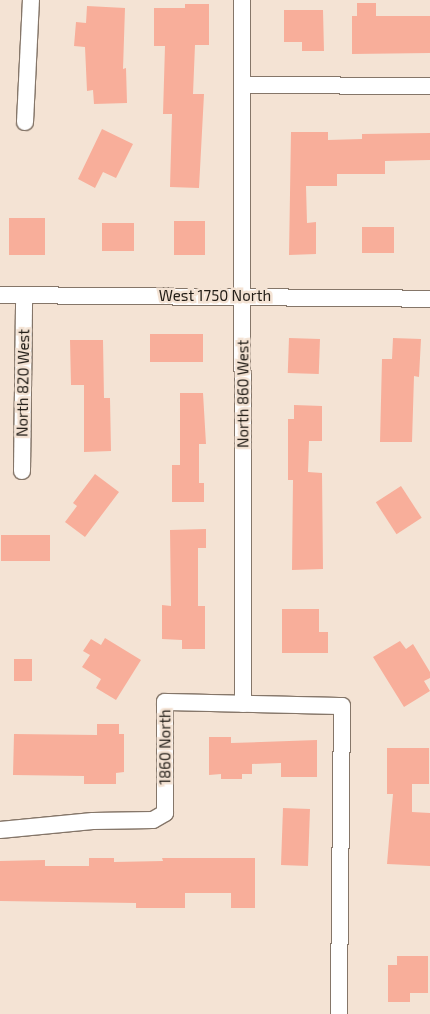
<!DOCTYPE html>
<style>
body{margin:0}
#map{position:relative;width:430px;height:1014px;overflow:hidden;background:#f4e3d4;font-family:"Exo 2",sans-serif}
div>[style]{position:absolute}
.building>*{inset:0;background:#f8ae9a;transform-origin:0 0}
.roads{filter:drop-shadow(1px 0 #857669) drop-shadow(-1px 0 #857669) drop-shadow(0 1px #857669) drop-shadow(0 -1px #857669)}
.minor>*{height:16px;margin:-8px;padding:0 8px;transform-origin:8px;border-radius:8px;background:#fff}
span{translate:-50% -50%;white-space:nowrap;text-align:center;line-height:1.15;-webkit-text-stroke:5px #f4e3d4;paint-order:stroke}
.street-label{font-size:15px;color:#221d17}
</style>
<div id="map">
<div class="building">
<div style="clip-path:polygon(357px 3px,376px 3px,376px 16px,430px 16px,430px 53px,352px 54px,352px 16px,357px 16px)"></div>
<div style="clip-path:polygon(185px 4px,209px 4px,209px 45px,195px 45px,193px 94px,204px 94px,199px 188px,170px 187px,172px 114px,163px 114px,165px 46px,154px 46px,154px 8px,185px 8px)"></div>
<div style="clip-path:polygon(87px 6px,125px 8px,123px 69px,126px 68px,127px 103px,94px 104px,93px 90px,87px 91px,85px 47px,74px 46px,76px 22px,86px 23px)"></div>
<div style="clip-path:polygon(284px 10px,323px 10px,324px 51px,302px 51px,302px 42px,284px 42px)"></div>
<div style="clip-path:polygon(102px 129px,133px 144px,116px 178px,103px 172px,95px 188px,78px 179px)"></div>
<div style="clip-path:polygon(291px 132px,328px 132px,328px 140px,362px 139px,362px 134px,430px 133px,430px 160px,385px 161px,385px 174px,337px 174px,337px 186px,306px 186px,307px 223px,316px 222px,316px 254px,289px 255px)"></div>
<div style="left:45px;top:218px;width:37px;height:36px;rotate:90deg"></div>
<div style="left:174px;top:221px;width:31px;height:34px"></div>
<div style="left:134px;top:223px;width:28px;height:32px;rotate:90deg"></div>
<div style="left:362px;top:227px;width:32px;height:26px"></div>
<div style="left:203px;top:334px;width:28px;height:53px;rotate:90deg"></div>
<div style="left:289px;top:338px;width:31px;height:35px;rotate:2deg"></div>
<div style="clip-path:polygon(393px 338px,421px 339px,419px 377px,414px 376px,412px 442px,380px 442px,382px 359px,392px 359px)"></div>
<div style="clip-path:polygon(70px 340px,103px 340px,104px 398px,110px 398px,111px 451px,84px 452px,84px 385px,71px 385px)"></div>
<div style="clip-path:polygon(180px 393px,203px 393px,206px 444px,199px 444px,199px 483px,204px 483px,204px 502px,172px 502px,172px 465px,180px 465px)"></div>
<div style="clip-path:polygon(294px 405px,322px 406px,322px 441px,309px 441px,308px 472px,322px 473px,323px 569px,292px 570px,293px 480px,288px 480px,288px 419px,294px 419px)"></div>
<div style="clip-path:polygon(95px 474px,119px 492px,85px 537px,65px 522px,77px 506px,73px 503px)"></div>
<div style="left:401px;top:486px;width:38px;height:30px;rotate:57deg"></div>
<div style="clip-path:polygon(206px 529px,206px 548px,198px 548px,198px 606px,205px 606px,205px 649px,182px 649px,182px 640px,162px 639px,162px 605px,171px 606px,170px 530px)"></div>
<div style="left:1px;top:535px;width:49px;height:26px"></div>
<div style="clip-path:polygon(282px 609px,319px 609px,319px 632px,328px 632px,328px 653px,282px 653px)"></div>
<div style="clip-path:polygon(105px 638px,141px 660px,116px 700px,96px 688px,101px 679px,82px 667px,90px 655px,83px 651px,91px 639px,101px 645px)"></div>
<div style="clip-path:polygon(400px 641px,406px 649px,413px 644px,430px 672px,430px 678px,424px 681px,430px 691px,404px 707px,373px 657px)"></div>
<div style="left:14px;top:659px;width:18px;height:22px"></div>
<div style="clip-path:polygon(97px 724px,119px 724px,119px 734px,124px 734px,124px 772px,116px 773px,116px 784px,84px 784px,84px 776px,13px 775px,14px 734px,97px 735px)"></div>
<div style="clip-path:polygon(209px 737px,231px 737px,231px 743px,317px 740px,317px 777px,281px 777px,281px 763px,252px 764px,252px 774px,242px 774px,242px 779px,221px 779px,221px 774px,209px 775px)"></div>
<div style="clip-path:polygon(387px 748px,429px 748px,429px 784px,412px 784px,412px 812px,430px 813px,430px 866px,387px 864px,393px 794px,387px 794px)"></div>
<div style="left:283px;top:808px;width:27px;height:57px;rotate:2deg"></div>
<div style="clip-path:polygon(89px 858px,114px 858px,114px 862px,163px 861px,162px 858px,255px 858px,255px 908px,231px 908px,231px 893px,185px 893px,185px 908px,136px 908px,136px 903px,0 901px,0 861px,45px 860px,45px 866px,89px 866px)"></div>
<div style="clip-path:polygon(397px 956px,428px 956px,428px 993px,410px 993px,410px 1002px,388px 1002px,388px 965px,397px 965px)"></div>
</div>
<div class="roads">
<div class="minor">
<div style="left:242px;top:0;width:704px;rotate:89.92deg"></div>
<div style="left:243px;top:85px;width:187px;rotate:0.3deg"></div>
<div style="left:25px;top:122px;width:122px;rotate:-87.2deg"></div>
<div style="left:0;top:295px;width:430px;rotate:0.5deg"></div>
<div style="left:22px;top:471px;width:175px;rotate:-89.3deg"></div>
<div style="left:0;top:830px;width:93px;rotate:-5.5deg"></div>
<div style="left:93px;top:821px;width:60px;rotate:-1deg"></div>
<div style="left:153px;top:820px;width:14px;rotate:-30deg"></div>
<div style="left:165px;top:813px;width:111px;rotate:-90deg"></div>
<div style="left:165px;top:702px;width:177px;rotate:1.3deg"></div>
<div style="left:342px;top:706px;width:308px;rotate:90.6deg"></div>
</div>
</div>
<div class="street-label">
<span style="left:215px;top:296px">West 1750 North</span>
<span style="left:23px;top:383px;rotate:-89deg">North 820 West</span>
<span style="left:243px;top:394px;rotate:-90deg">North 860 West</span>
<span style="left:165px;top:747px;rotate:-90deg">1860 North</span>
</div>
</div>
